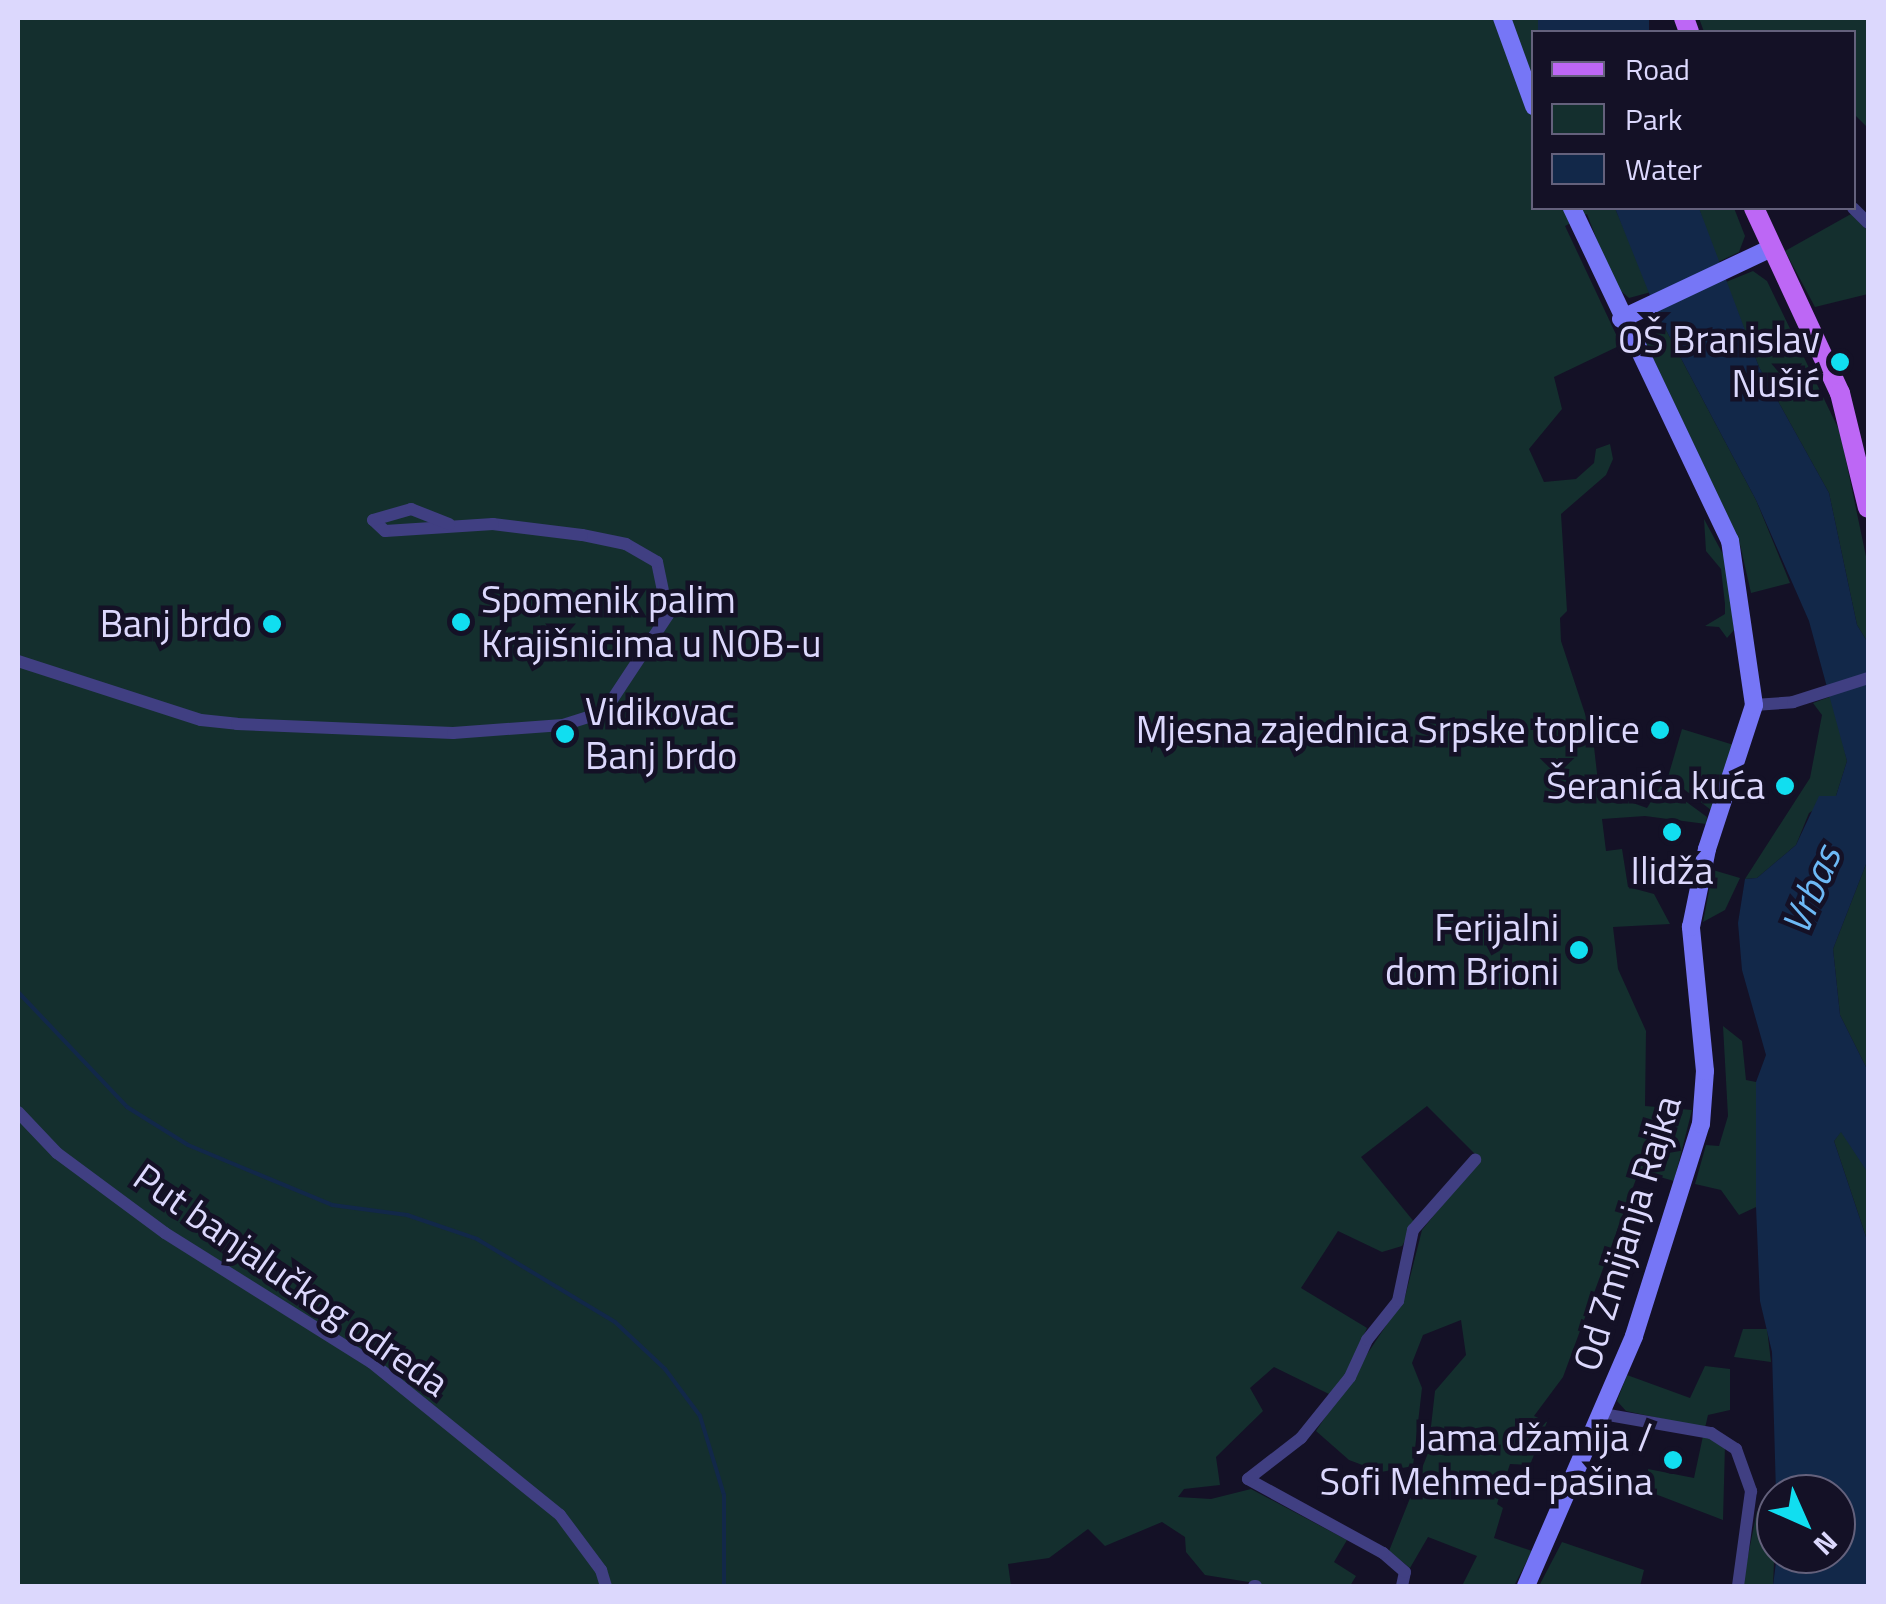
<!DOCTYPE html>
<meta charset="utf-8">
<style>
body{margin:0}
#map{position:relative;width:1886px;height:1604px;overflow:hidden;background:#141126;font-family:"Titillium Web",sans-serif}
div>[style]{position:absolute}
.green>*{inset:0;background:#142f2e}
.water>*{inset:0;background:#122849;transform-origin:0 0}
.stream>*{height:4px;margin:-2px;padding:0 2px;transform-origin:2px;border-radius:2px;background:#122849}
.street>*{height:12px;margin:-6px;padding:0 6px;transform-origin:6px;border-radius:6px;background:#403f82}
.secondary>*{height:18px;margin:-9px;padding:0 9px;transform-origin:9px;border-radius:9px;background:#7676f6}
.primary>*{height:20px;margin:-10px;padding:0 10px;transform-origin:10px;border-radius:10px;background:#bd67f5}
.dots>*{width:28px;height:28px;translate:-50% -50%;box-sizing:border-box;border:5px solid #141126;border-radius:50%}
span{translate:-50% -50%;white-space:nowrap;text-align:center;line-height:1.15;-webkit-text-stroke:9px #141126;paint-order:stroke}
.poi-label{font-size:38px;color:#dcd8fd}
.right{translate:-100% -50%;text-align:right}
.left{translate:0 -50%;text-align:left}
.street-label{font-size:38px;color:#dcd8fd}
.water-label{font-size:40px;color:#6db9f6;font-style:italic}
.frame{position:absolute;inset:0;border:20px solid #dcd8fd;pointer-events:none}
.legend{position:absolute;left:1531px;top:30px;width:325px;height:180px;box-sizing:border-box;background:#141126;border:2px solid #64617c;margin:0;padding:12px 18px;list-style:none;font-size:30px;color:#dcd8fd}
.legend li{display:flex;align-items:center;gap:20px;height:50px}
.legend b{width:50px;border:2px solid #64617c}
.north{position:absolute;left:1756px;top:1474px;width:100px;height:100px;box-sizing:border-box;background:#141126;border:2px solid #64617c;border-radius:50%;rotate:135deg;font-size:28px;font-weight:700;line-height:40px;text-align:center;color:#dcd8fd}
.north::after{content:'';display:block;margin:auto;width:35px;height:45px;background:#11def0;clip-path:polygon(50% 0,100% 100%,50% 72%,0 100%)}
</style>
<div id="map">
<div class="green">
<div style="clip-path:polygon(18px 18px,1538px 18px,1544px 32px,1534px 32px,1534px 208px,1615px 208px,1651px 292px,1629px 298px,1614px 285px,1587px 214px,1565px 226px,1621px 345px,1554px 377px,1562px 409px,1529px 449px,1544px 482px,1576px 479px,1594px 463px,1596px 449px,1610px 444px,1613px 459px,1606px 475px,1561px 514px,1567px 611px,1560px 618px,1561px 641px,1593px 738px,1599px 791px,1647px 808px,1662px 784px,1707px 817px,1706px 824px,1645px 816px,1602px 819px,1606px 851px,1622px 849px,1628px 887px,1654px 894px,1670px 924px,1613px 927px,1618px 969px,1646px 1031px,1645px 1106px,1692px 1110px,1674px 1181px,1639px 1171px,1563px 1377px,1534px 1416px,1547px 1422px,1530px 1465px,1510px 1464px,1497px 1504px,1503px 1508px,1494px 1538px,1532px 1551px,1514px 1586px,1462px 1586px,1477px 1556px,1428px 1537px,1410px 1568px,1389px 1551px,1428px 1453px,1435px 1391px,1466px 1355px,1461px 1320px,1423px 1335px,1412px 1363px,1422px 1388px,1413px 1466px,1381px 1472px,1349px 1460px,1316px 1431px,1405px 1297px,1422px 1230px,1480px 1159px,1427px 1106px,1361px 1157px,1415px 1223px,1402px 1246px,1382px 1252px,1338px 1231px,1301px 1288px,1367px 1328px,1346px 1374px,1331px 1395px,1274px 1367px,1250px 1388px,1263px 1411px,1216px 1457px,1220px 1485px,1184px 1489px,1178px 1497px,1211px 1499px,1251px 1489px,1347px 1540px,1334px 1562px,1356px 1576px,1350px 1586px,1273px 1586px,1205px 1575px,1186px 1552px,1185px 1537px,1162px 1522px,1105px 1546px,1088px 1529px,1049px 1558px,1008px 1564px,1011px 1586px,18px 1586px)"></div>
<div style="clip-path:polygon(1699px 18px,1868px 18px,1868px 128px,1854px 114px,1854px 32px,1704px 32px)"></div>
<div style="clip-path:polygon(1699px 208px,1734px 208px,1745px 236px,1739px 252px,1716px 263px)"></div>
<div style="clip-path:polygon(1851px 214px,1868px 231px,1868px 294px,1815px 307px,1785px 251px)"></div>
<div style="clip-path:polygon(1753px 271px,1767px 281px,1840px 432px,1868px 566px,1868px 643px,1857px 625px,1829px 493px,1759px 367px,1726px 282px)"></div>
<div style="clip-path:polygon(1657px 313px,1756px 500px,1790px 583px,1751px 593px,1739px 540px,1641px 333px)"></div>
<div style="clip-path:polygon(1704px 519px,1725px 558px,1734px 630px,1727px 638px,1719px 627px,1705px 626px,1725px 614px,1725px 604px,1721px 569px,1706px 551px)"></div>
<div style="clip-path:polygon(1832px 696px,1847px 761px,1836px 796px,1809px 813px,1796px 845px,1757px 878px,1745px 879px,1810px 778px,1822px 715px,1813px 703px)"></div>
<div style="clip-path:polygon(1682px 729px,1737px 746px,1711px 810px,1668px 777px)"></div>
<div style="clip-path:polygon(1868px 859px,1868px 1071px,1840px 1015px,1833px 949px)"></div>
<div style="clip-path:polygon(1713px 870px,1740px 878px,1725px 910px,1703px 922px)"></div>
<div style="clip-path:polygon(1723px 1026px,1742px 1041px,1746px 1080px,1756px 1082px,1756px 1207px,1739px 1215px,1721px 1190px,1695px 1184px,1706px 1145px,1719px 1146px,1728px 1116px)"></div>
<div style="clip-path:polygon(1841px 1131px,1868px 1172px,1868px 1243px,1834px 1141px)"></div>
<div style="clip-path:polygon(1743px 1329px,1767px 1329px,1771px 1362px,1734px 1357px)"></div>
<div style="clip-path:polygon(1705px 1366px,1730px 1369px,1730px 1410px,1708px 1415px,1705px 1428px,1626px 1411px,1617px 1401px,1627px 1375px,1690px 1398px)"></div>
<div style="clip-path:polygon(1703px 1436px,1725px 1445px,1723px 1520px,1650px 1492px,1648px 1469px,1694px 1478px)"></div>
<div style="clip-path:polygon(1757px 1511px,1776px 1514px,1773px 1586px,1742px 1586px)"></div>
<div style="clip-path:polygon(1562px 1542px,1644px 1570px,1640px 1586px,1539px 1586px)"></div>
</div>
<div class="water">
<div style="left:1538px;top:18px;width:111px;height:15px"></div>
<div style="clip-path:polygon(1615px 208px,1699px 208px,1759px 367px,1829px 493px,1857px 625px,1868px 643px,1868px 859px,1833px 949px,1840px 1015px,1868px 1071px,1868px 1173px,1841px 1132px,1834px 1141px,1868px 1243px,1868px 1586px,1773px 1586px,1777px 1554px,1836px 1554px,1836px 1494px,1776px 1494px,1772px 1352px,1760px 1301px,1756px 1207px,1756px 1082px,1766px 1055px,1742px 970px,1738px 923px,1745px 879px,1757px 878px,1796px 845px,1819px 796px,1836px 796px,1847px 761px,1809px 621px,1756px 500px,1657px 313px)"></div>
</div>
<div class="stream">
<div style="left:18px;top:992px;width:158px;rotate:46.5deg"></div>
<div style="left:127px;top:1107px;width:72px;rotate:31.9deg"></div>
<div style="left:188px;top:1145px;width:156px;rotate:22.6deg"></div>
<div style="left:332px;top:1205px;width:76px;rotate:7.6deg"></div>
<div style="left:407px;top:1215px;width:74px;rotate:18.9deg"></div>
<div style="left:477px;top:1239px;width:161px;rotate:31deg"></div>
<div style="left:615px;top:1322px;width:69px;rotate:43.2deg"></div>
<div style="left:665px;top:1369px;width:59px;rotate:53.3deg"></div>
<div style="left:700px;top:1416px;width:83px;rotate:73.1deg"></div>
<div style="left:724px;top:1495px;width:91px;rotate:90deg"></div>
</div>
<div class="street">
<div style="left:1853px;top:208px;width:21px;rotate:45deg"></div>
<div style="left:18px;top:661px;width:192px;rotate:17.9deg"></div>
<div style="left:201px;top:720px;width:36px;rotate:6deg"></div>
<div style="left:237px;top:724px;width:216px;rotate:2.4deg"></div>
<div style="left:453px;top:733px;width:110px;rotate:-4.2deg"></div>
<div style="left:563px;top:725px;width:43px;rotate:-17.6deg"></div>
<div style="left:604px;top:712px;width:116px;rotate:-56.6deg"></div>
<div style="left:668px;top:615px;width:54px;rotate:-101.7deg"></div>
<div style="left:657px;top:562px;width:36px;rotate:-150deg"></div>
<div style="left:626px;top:544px;width:45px;rotate:-168.4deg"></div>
<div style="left:582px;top:535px;width:90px;rotate:-173deg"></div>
<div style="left:493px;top:524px;width:108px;rotate:176.3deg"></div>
<div style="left:385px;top:531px;width:16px;rotate:-137deg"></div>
<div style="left:373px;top:520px;width:40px;rotate:-16deg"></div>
<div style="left:411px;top:509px;width:41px;rotate:21.5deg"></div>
<div style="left:1754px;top:705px;width:39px;rotate:-4deg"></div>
<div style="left:1793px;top:702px;width:79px;rotate:-17.7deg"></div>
<div style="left:18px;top:1112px;width:57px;rotate:46.4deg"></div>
<div style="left:57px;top:1153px;width:134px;rotate:36.5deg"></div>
<div style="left:165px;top:1233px;width:243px;rotate:32.1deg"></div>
<div style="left:371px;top:1362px;width:243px;rotate:39deg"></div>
<div style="left:560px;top:1515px;width:69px;rotate:53.3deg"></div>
<div style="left:601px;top:1570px;width:17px;rotate:73deg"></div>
<div style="left:1603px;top:1414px;width:110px;rotate:10deg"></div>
<div style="left:1711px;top:1433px;width:30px;rotate:33deg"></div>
<div style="left:1736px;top:1449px;width:45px;rotate:70.3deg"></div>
<div style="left:1751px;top:1491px;width:96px;rotate:97.8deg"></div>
<div style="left:1254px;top:1586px;width:2px"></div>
<div style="left:1402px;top:1586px;width:14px;rotate:-78deg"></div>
<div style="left:1405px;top:1572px;width:29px;rotate:-139deg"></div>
<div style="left:1383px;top:1553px;width:154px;rotate:-151.3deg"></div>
<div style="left:1248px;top:1479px;width:67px;rotate:-37.7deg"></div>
<div style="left:1301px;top:1438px;width:78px;rotate:-51.2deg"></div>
<div style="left:1350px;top:1377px;width:41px;rotate:-65.3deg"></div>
<div style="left:1367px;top:1340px;width:50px;rotate:-51.5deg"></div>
<div style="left:1398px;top:1301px;width:73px;rotate:-78.1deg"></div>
<div style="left:1413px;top:1230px;width:94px;rotate:-48.5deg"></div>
</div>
<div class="secondary">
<div style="left:1502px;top:18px;width:94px;rotate:70deg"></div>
<div style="left:1621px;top:319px;width:166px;rotate:-25.3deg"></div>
<div style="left:1526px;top:1586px;width:272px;rotate:-66.6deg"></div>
<div style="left:1634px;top:1336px;width:222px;rotate:-72.5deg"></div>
<div style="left:1701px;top:1124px;width:53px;rotate:-85.7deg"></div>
<div style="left:1705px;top:1071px;width:145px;rotate:-95.6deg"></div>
<div style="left:1691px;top:927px;width:80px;rotate:-78.4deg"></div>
<div style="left:1707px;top:849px;width:151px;rotate:-71.9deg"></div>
<div style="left:1754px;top:705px;width:166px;rotate:-98.3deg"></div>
<div style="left:1730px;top:541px;width:369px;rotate:-115.4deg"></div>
</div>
<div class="primary">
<div style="left:1684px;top:18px;width:15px;rotate:70deg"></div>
<div style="left:1754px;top:208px;width:204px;rotate:65.1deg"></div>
<div style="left:1840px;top:393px;width:118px;rotate:76.3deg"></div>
</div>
<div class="dots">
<div style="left:1840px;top:362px;background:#11def0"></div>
<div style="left:461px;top:622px;background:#11def0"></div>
<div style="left:272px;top:624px;background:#11def0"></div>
<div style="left:1660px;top:730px;background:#11def0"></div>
<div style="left:565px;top:734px;background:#11def0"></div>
<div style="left:1785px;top:786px;background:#11def0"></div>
<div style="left:1672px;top:832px;background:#11def0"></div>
<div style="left:1579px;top:950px;background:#11def0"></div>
<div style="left:1673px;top:1460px;background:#11def0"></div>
</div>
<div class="poi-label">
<span class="right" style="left:1820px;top:362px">OŠ Branislav<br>Nušić</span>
<span class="left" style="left:481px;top:622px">Spomenik palim<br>Krajišnicima u NOB-u</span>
<span class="right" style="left:252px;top:624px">Banj brdo</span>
<span class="left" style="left:585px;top:734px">Vidikovac<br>Banj brdo</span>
<span class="right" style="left:1640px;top:730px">Mjesna zajednica Srpske toplice</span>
<span class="right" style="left:1765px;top:786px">Šeranića kuća</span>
<span style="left:1672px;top:871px">Ilidža</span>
<span class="right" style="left:1559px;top:950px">Ferijalni<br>dom Brioni</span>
<span class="right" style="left:1653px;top:1460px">Jama džamija /<br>Sofi Mehmed-pašina</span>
</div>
<div class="street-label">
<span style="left:1627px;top:1233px;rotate:-73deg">Od Zmijanja Rajka</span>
<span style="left:291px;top:1280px;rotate:35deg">Put banjalučkog odreda</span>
</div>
<div class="water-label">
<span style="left:1811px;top:890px;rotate:-67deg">Vrbas</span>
</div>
<div class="frame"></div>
<ul class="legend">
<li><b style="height:12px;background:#bd67f5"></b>Road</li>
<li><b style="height:28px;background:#142f2e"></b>Park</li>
<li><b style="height:28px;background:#122849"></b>Water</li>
</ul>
<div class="north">N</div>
</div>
